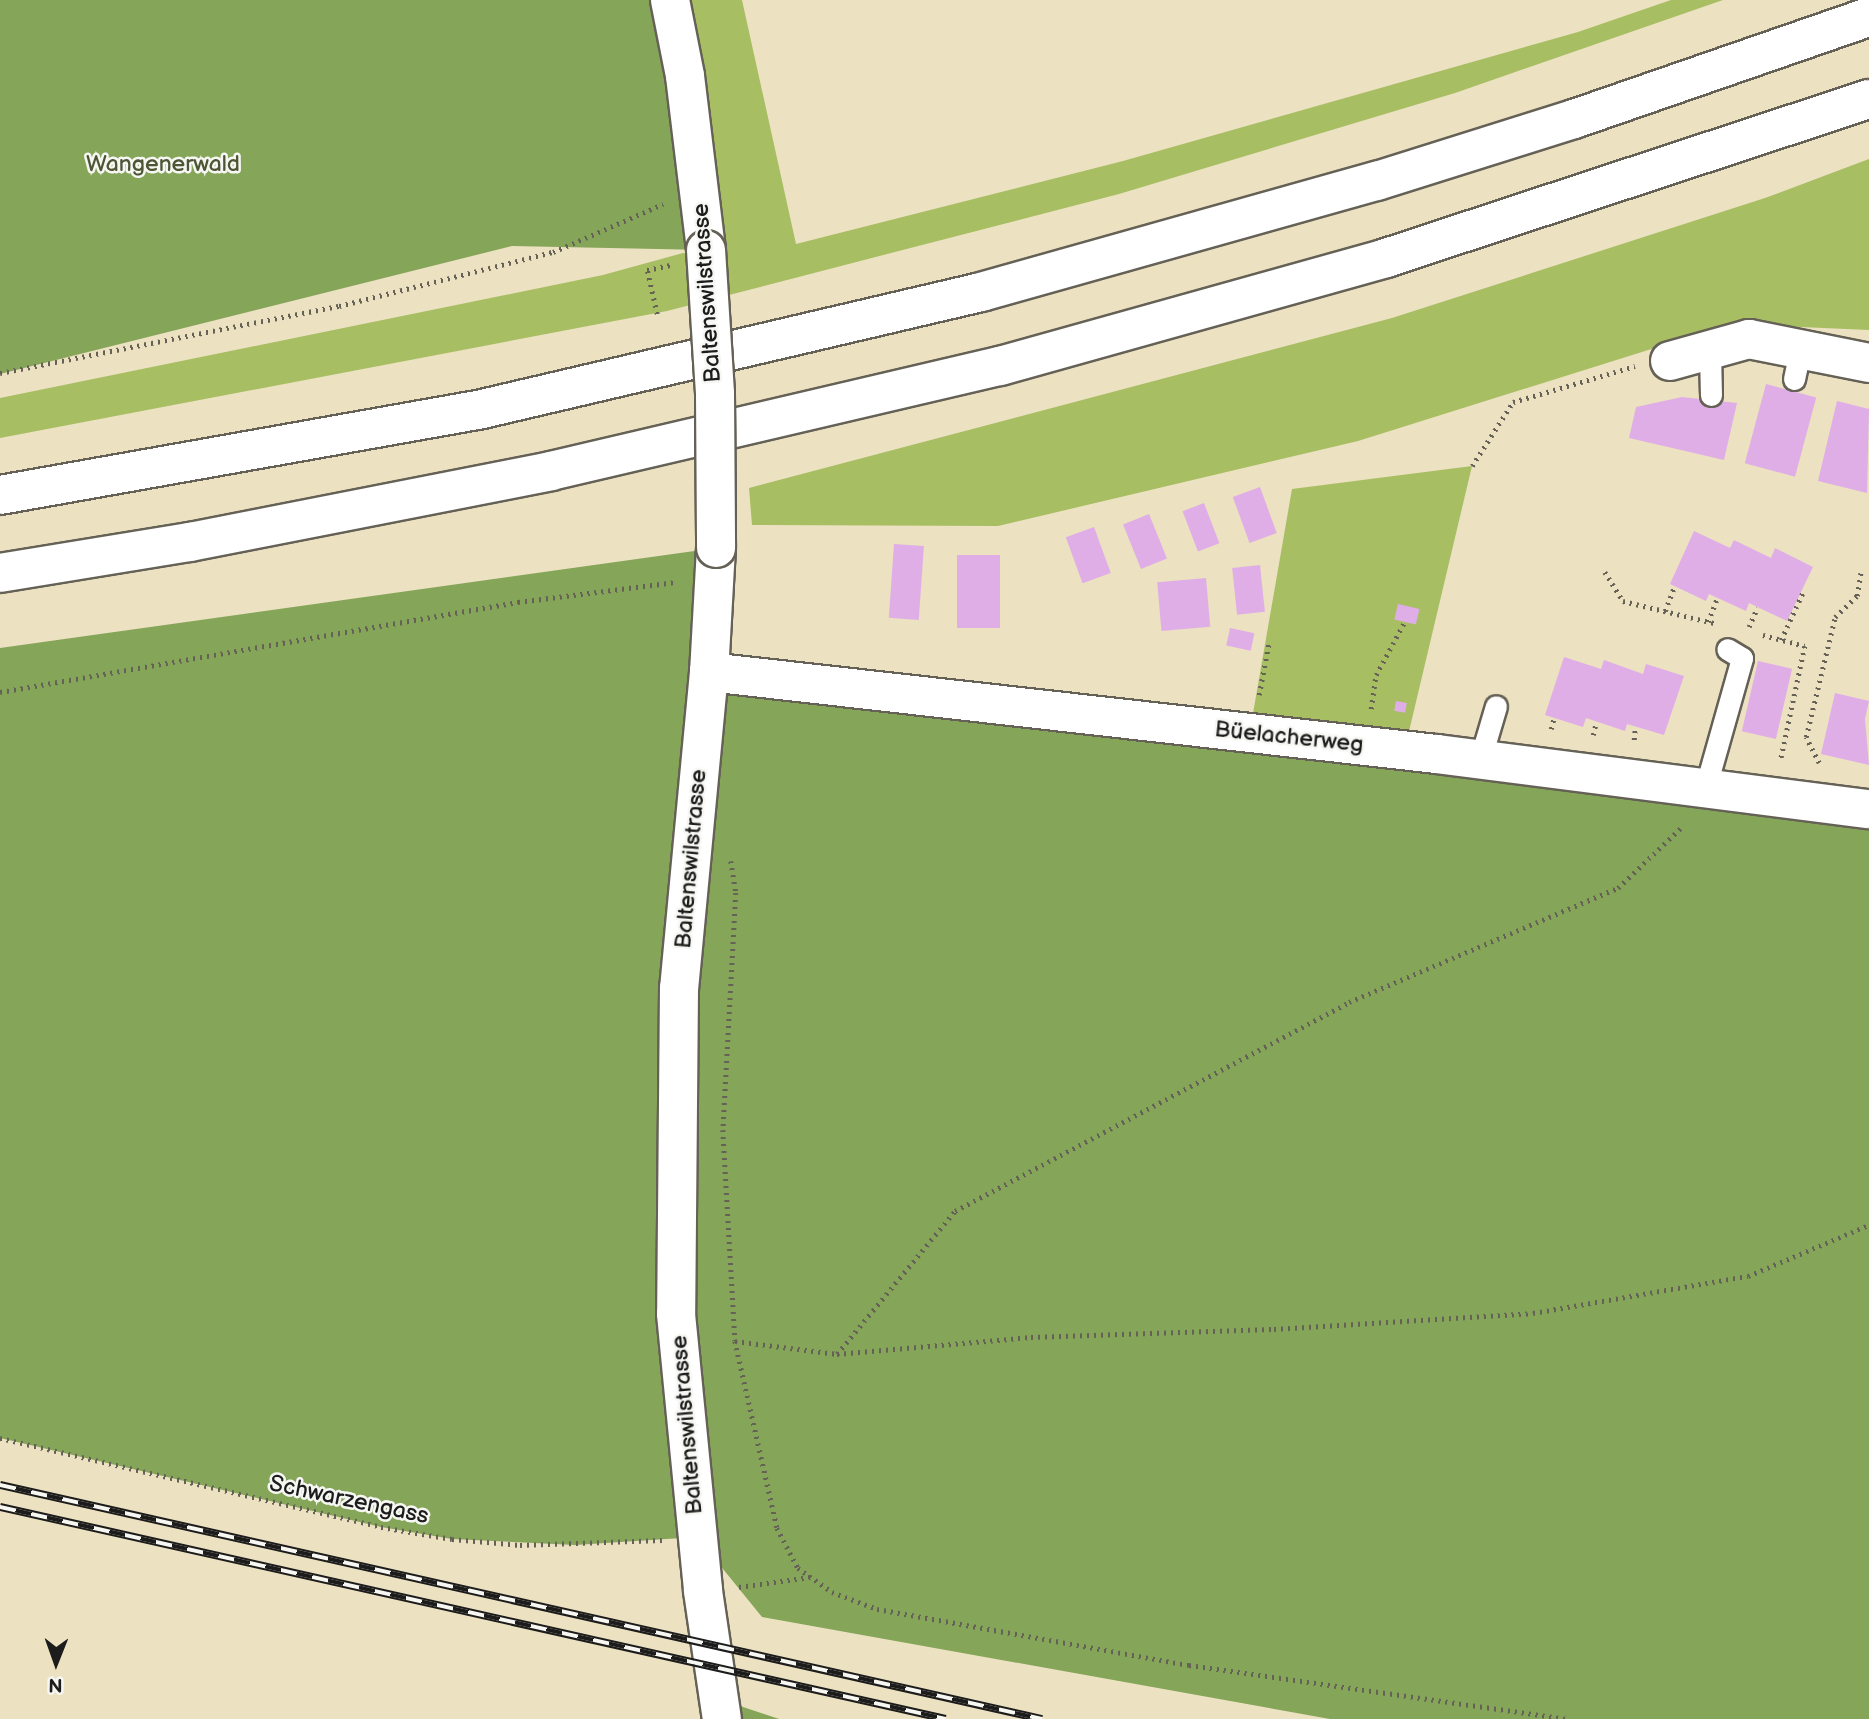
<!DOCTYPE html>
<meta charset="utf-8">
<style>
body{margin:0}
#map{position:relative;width:1869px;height:1719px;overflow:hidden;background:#ece1c1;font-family:"Balsamiq Sans",sans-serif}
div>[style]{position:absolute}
.green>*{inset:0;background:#a7be63}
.forest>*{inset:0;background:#85a559}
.building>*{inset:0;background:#e0aee7;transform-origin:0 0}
.path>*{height:4.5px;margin-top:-2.25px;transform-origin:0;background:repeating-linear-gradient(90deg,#656156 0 2px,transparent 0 7px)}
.roads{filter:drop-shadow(2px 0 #656156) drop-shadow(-2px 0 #656156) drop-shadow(0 2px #656156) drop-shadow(0 -2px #656156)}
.lane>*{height:21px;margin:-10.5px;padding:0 10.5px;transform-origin:10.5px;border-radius:10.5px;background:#fff}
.street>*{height:38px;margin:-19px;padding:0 19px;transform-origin:19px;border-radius:19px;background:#fff}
.highway>*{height:38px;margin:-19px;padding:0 19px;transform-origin:19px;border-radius:19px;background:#fff}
.rail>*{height:8px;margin-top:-4px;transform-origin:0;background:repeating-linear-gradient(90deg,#f6f6f2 0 16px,#1c1c1c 0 32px);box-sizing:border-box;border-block:2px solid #1c1c1c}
.bridges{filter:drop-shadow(2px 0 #656156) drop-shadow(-2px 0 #656156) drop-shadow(0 2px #656156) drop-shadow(0 -2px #656156)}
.street-bridge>*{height:38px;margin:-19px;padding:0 19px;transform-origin:19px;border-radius:19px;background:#fff}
span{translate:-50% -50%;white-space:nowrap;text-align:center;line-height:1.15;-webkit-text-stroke:5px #f6f6f2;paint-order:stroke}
.park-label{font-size:23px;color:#4d5535}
.street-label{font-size:23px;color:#1c1c1c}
.north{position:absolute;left:21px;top:1628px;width:70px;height:70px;-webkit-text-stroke:5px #f6f6f2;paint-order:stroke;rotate:181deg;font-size:19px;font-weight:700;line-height:28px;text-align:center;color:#1c1c1c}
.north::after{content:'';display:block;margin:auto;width:24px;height:32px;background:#1c1c1c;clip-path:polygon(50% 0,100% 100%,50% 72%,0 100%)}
</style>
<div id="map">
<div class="green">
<div style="clip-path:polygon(670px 0,742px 0,796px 244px,1123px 161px,1578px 32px,1671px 0,1723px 0,1455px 93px,1119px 194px,667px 311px,0 438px,0 398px,603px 275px,683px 253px,727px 258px,706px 250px)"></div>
<div style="clip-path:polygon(1869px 159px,1869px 330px,1731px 324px,1358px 441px,998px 526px,752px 525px,749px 488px,1392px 318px,1765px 198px)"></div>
<div style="clip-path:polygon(1472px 466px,1406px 744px,1251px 725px,1292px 489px)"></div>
</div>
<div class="forest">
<div style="clip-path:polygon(0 0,670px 0,706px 250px,512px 246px,0 374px)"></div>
<div style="clip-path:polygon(716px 548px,709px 671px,1869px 809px,1869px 1719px,1330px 1719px,762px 1617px,697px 1537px,575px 1545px,452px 1539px,381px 1527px,0 1438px,0 648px)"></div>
<div style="clip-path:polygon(719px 1699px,779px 1719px,722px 1719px)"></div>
</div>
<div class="building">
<div style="left:1766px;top:384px;width:52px;height:82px;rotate:15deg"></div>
<div style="clip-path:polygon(1682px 397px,1737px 403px,1724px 460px,1629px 438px,1636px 407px)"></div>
<div style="clip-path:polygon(1837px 401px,1869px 409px,1867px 493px,1818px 481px)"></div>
<div style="left:1260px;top:487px;width:49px;height:29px;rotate:70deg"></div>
<div style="left:1204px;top:503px;width:43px;height:23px;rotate:69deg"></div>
<div style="left:1149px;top:514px;width:48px;height:28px;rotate:68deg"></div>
<div style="left:1094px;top:527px;width:49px;height:30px;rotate:70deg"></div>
<div style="clip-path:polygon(1694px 531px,1730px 548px,1734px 540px,1771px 558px,1775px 548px,1813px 567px,1787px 621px,1749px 603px,1746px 611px,1709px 594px,1706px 601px,1670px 584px)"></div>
<div style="left:894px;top:544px;width:30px;height:74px;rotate:4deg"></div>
<div style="left:957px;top:555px;width:43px;height:73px"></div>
<div style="left:1260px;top:565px;width:47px;height:28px;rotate:84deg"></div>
<div style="left:1206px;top:578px;width:49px;height:49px;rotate:85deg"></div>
<div style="left:1398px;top:604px;width:22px;height:16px;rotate:13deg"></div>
<div style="left:1230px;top:628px;width:25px;height:18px;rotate:12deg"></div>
<div style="clip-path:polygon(1564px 657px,1601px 669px,1604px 660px,1643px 674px,1646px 664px,1684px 676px,1664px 735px,1627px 724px,1625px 731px,1586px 718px,1583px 727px,1545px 715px)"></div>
<div style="left:1758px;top:661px;width:35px;height:72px;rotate:13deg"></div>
<div style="clip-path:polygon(1835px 693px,1869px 701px,1865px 719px,1869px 765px,1821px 754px)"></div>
<div style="left:1396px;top:701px;width:11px;height:10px;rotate:10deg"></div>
</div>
<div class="path">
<div style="left:657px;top:314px;width:45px;rotate:-102.8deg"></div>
<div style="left:647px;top:270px;width:25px;rotate:-12deg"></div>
<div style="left:0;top:373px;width:346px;rotate:-11.2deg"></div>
<div style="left:339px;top:306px;width:221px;rotate:-14.2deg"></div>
<div style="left:553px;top:252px;width:120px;rotate:-23.6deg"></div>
<div style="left:1472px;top:466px;width:76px;rotate:-57.4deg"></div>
<div style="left:1513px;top:402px;width:127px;rotate:-16.4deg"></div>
<div style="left:1605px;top:572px;width:34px;rotate:58deg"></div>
<div style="left:1623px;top:601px;width:94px;rotate:13.6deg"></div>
<div style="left:1665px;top:611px;width:25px;rotate:-69deg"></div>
<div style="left:1708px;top:622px;width:25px;rotate:-69deg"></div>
<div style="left:1749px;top:627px;width:21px;rotate:-67deg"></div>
<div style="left:1763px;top:635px;width:43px;rotate:14.7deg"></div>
<div style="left:1805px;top:646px;width:116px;rotate:102deg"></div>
<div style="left:1781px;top:640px;width:55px;rotate:-65.3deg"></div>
<div style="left:0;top:692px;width:526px;rotate:-9.86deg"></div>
<div style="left:518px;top:602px;width:159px;rotate:-7.2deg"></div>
<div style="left:1259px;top:695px;width:54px;rotate:-79.3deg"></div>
<div style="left:1371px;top:709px;width:34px;rotate:-82deg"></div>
<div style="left:1376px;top:675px;width:59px;rotate:-61.7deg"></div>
<div style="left:1551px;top:729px;width:11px;rotate:-75deg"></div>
<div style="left:1593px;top:735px;width:12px;rotate:-76deg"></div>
<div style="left:1634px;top:740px;width:12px;rotate:-85deg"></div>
<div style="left:1819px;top:763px;width:29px;rotate:-117deg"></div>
<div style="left:1806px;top:737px;width:123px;rotate:-76.4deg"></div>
<div style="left:1835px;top:617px;width:30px;rotate:-44deg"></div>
<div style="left:1857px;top:596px;width:24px;rotate:-81deg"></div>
<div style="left:731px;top:861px;width:32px;rotate:81deg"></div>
<div style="left:736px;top:893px;width:237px;rotate:93.1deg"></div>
<div style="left:723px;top:1130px;width:211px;rotate:86.7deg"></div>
<div style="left:735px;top:1341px;width:192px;rotate:77.3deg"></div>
<div style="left:777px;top:1528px;width:45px;rotate:62.3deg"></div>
<div style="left:798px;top:1568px;width:42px;rotate:35.2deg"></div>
<div style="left:832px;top:1592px;width:48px;rotate:20.7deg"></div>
<div style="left:877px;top:1609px;width:317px;rotate:10.2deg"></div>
<div style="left:1189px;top:1665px;width:384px;rotate:8.1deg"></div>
<div style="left:735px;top:1341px;width:103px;rotate:7.3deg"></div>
<div style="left:837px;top:1354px;width:195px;rotate:-5deg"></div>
<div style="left:1031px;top:1337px;width:243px;rotate:-1.9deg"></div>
<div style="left:1274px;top:1329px;width:259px;rotate:-3.5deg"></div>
<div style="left:1533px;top:1313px;width:218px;rotate:-9.8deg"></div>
<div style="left:1748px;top:1276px;width:131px;rotate:-22.9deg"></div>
<div style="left:837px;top:1354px;width:185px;rotate:-50.5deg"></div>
<div style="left:955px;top:1211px;width:446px;rotate:-27.9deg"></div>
<div style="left:1349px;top:1002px;width:292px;rotate:-23deg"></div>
<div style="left:1618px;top:888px;width:91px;rotate:-43.7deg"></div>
<div style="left:0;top:1438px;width:391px;rotate:13.1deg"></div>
<div style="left:381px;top:1527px;width:72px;rotate:9.6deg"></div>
<div style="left:452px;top:1539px;width:68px;rotate:5deg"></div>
<div style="left:520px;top:1545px;width:142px;rotate:-2deg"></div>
<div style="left:739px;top:1587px;width:72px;rotate:-8deg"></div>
</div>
<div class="roads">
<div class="lane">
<div style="left:1710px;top:352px;width:43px;rotate:88.7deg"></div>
<div style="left:1794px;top:379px;width:29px;rotate:-78deg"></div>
<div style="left:1480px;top:760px;width:56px;rotate:-73.5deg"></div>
<div style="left:1705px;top:789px;width:136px;rotate:-74.2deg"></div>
<div style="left:1742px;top:658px;width:17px;rotate:-149deg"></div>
</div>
<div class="street">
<div style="left:670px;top:0;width:77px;rotate:78.8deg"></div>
<div style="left:685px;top:76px;width:175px;rotate:83.1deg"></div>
<div style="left:1670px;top:361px;width:82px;rotate:-15.6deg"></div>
<div style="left:1749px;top:339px;width:122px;rotate:11.3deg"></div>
<div style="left:716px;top:548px;width:124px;rotate:93.2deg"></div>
<div style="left:709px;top:672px;width:317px;rotate:95.4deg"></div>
<div style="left:679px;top:988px;width:326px;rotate:90.5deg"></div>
<div style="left:676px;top:1314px;width:278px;rotate:84.4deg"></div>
<div style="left:703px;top:1591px;width:129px;rotate:81.6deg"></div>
<div style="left:709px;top:672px;width:733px;rotate:6.43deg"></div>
<div style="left:1437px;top:754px;width:435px;rotate:7.3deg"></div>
</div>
<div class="highway">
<div style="left:0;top:495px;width:485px;rotate:-10.1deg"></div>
<div style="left:478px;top:410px;width:517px;rotate:-13.2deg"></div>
<div style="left:981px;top:292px;width:411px;rotate:-15.7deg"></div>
<div style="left:1377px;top:181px;width:207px;rotate:-17.5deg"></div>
<div style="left:1574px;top:119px;width:312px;rotate:-19.1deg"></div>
<div style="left:0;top:573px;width:193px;rotate:-9.3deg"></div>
<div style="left:190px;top:542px;width:368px;rotate:-11.1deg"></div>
<div style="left:551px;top:471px;width:461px;rotate:-13.2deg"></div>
<div style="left:1000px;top:366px;width:401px;rotate:-15.6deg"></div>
<div style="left:1386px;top:258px;width:508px;rotate:-18.22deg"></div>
</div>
</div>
<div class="rail">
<div style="left:0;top:1485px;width:1068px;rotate:12.66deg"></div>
<div style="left:0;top:1507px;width:969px;rotate:12.63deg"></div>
</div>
<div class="bridges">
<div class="street-bridge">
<div style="left:706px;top:250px;width:144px;rotate:86.4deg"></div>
<div style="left:715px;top:394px;width:154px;rotate:89.6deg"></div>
</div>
</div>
<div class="park-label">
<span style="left:163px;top:164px">Wangenerwald</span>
</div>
<div class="street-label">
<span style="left:707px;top:293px;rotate:-94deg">Baltenswilstrasse</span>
<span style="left:1289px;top:737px;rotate:6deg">Büelacherweg</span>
<span style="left:691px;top:859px;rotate:-85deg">Baltenswilstrasse</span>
<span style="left:687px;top:1425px;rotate:-95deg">Baltenswilstrasse</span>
<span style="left:349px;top:1500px;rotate:12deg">Schwarzengass</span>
</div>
<div class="north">N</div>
</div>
